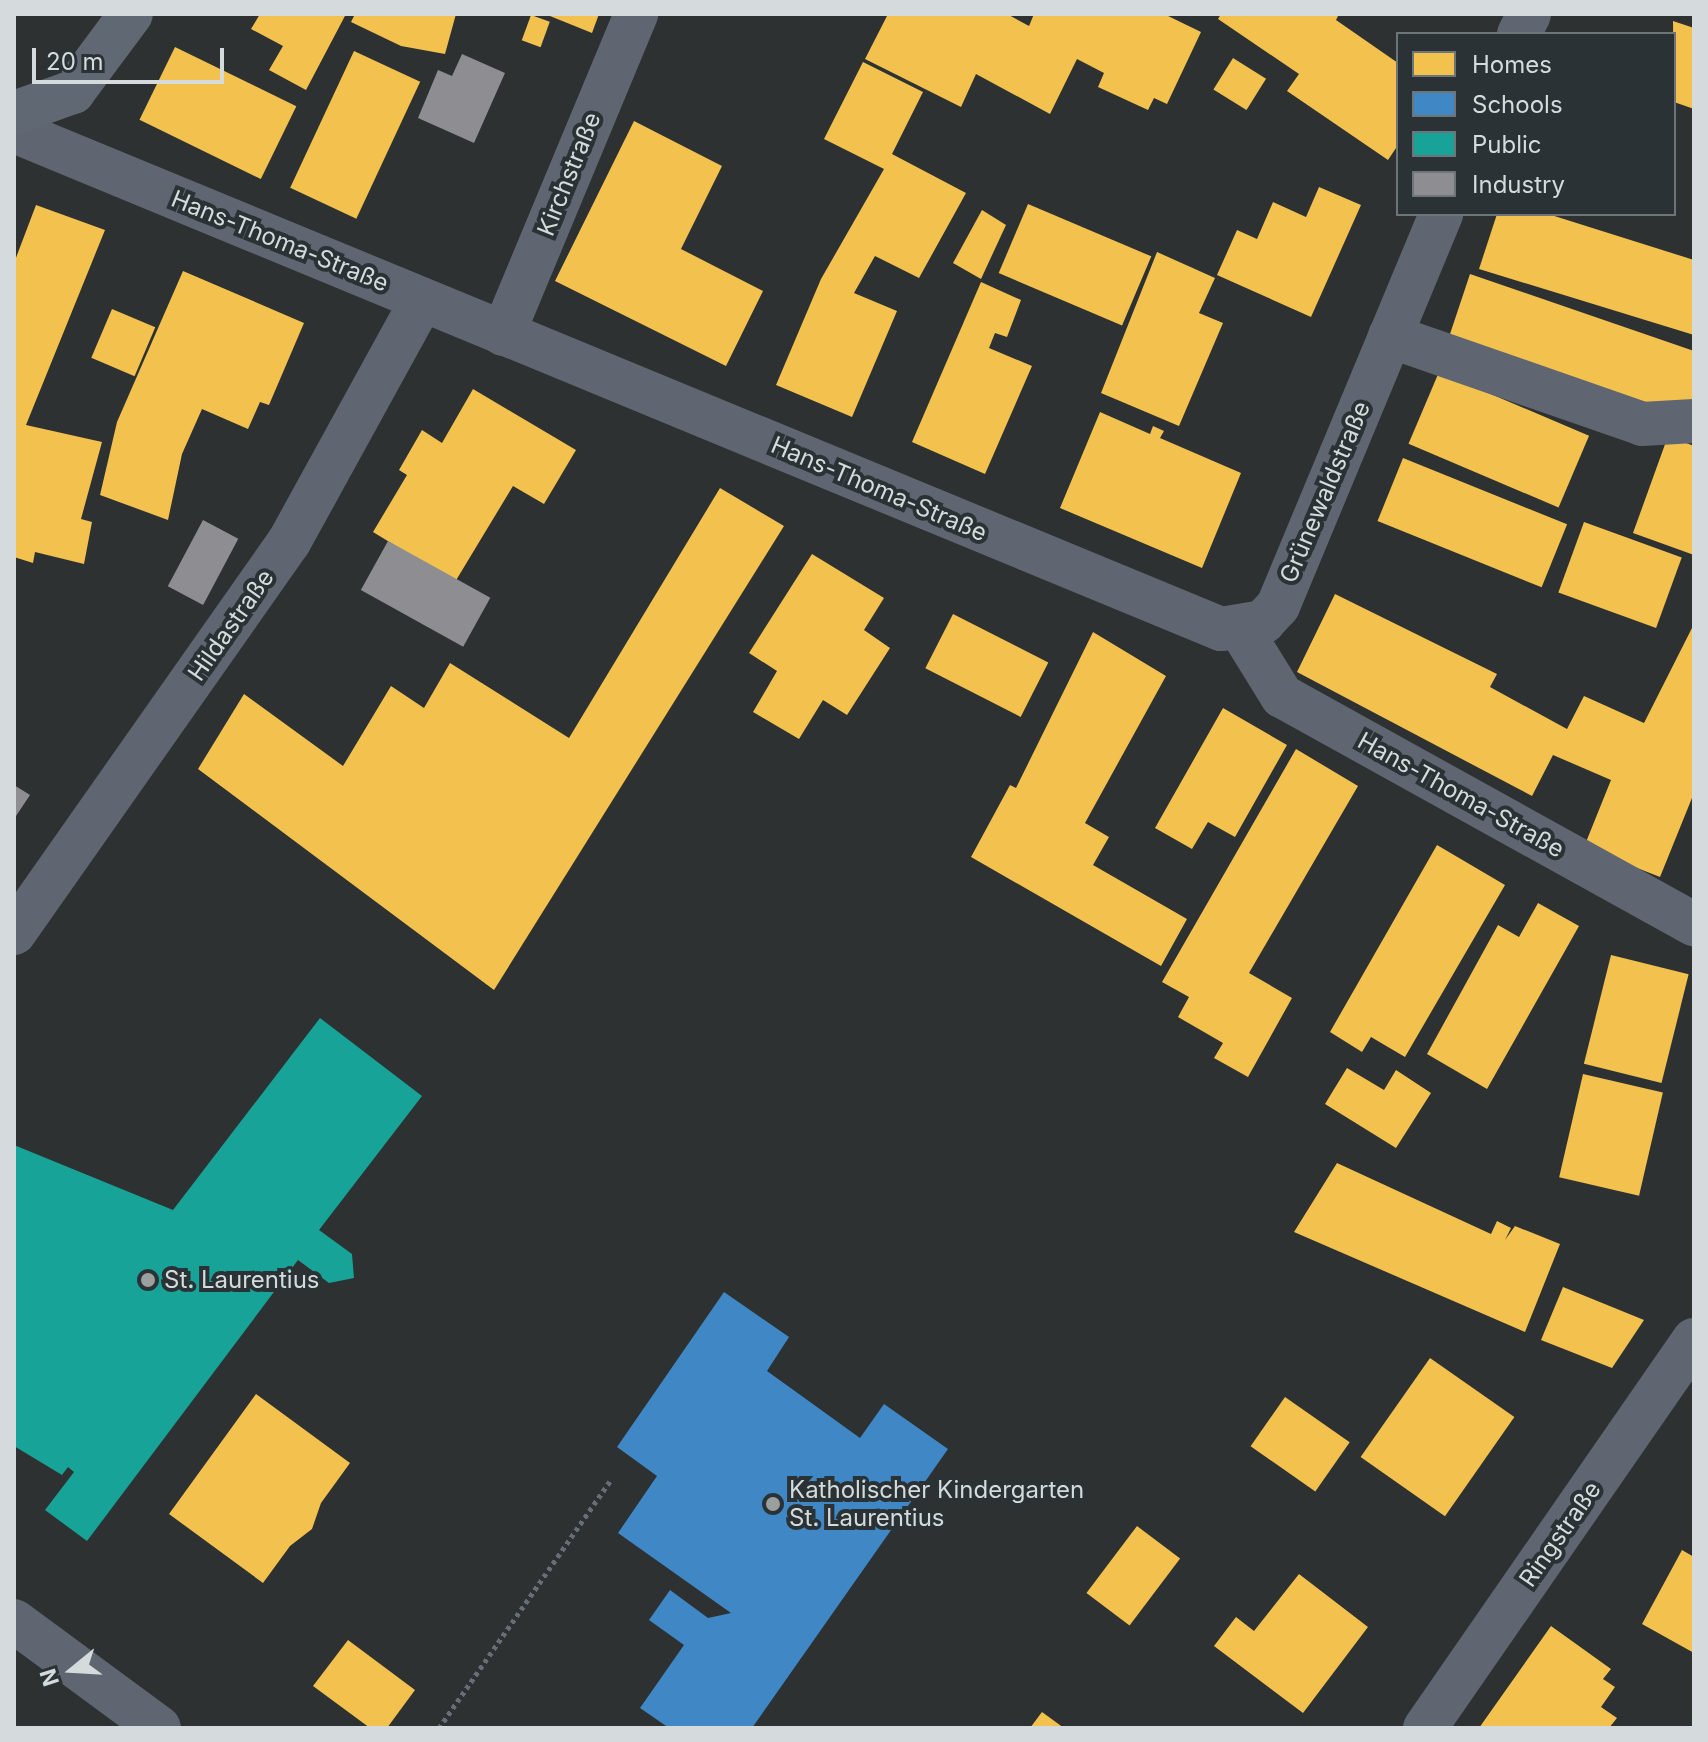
<!DOCTYPE html>
<meta charset="utf-8">
<style>
body{margin:0}
#map{position:relative;width:1708px;height:1742px;overflow:hidden;background:#2d3132;font-family:Inter,sans-serif}
div>[style]{position:absolute}
.homes>*{inset:0;background:#f2c14e;transform-origin:0 0}
.schools>*{inset:0;background:#3f88c5}
.public>*{inset:0;background:#17a398}
.industry>*{inset:0;background:#8d8d92;transform-origin:0 0}
.path>*{height:5px;margin-top:-2.5px;transform-origin:0;background:repeating-linear-gradient(90deg,#686e77 0 4px,transparent 0 8px)}
.minor>*{height:44px;margin:-22px;padding:0 22px;transform-origin:22px;border-radius:22px;background:#5f6671}
.secondary>*{height:44px;margin:-22px;padding:0 22px;transform-origin:22px;border-radius:22px;background:#606873}
.dots>*{width:22px;height:22px;translate:-50% -50%;box-sizing:border-box;border:4px solid #2a3235;border-radius:50%}
span{translate:-50% -50%;white-space:nowrap;text-align:center;line-height:1.15;-webkit-text-stroke:8px #2a3235;paint-order:stroke}
.street-label{font-size:24px;color:#d5dadc}
.poi-label{font-size:24px;color:#d5dadc}
.left{translate:0 -50%;text-align:left}
.frame{position:absolute;inset:0;border:16px solid #d5dadc;pointer-events:none}
.legend{position:absolute;left:1396px;top:32px;width:280px;height:184px;box-sizing:border-box;background:#2a3235;border:2px solid #6e7578;margin:0;padding:10px 14px;list-style:none;font-size:24px;color:#d5dadc}
.legend li{display:flex;align-items:center;gap:16px;height:40px}
.legend b{width:40px;border:2px solid #6e7578}
.north{position:absolute;left:32px;top:1630px;width:80px;height:80px;-webkit-text-stroke:6px #2a3235;paint-order:stroke;rotate:252deg;font-size:22px;font-weight:700;line-height:32px;text-align:center;color:#d5dadc}
.north::after{content:'';display:block;margin:auto;width:28px;height:36px;background:#d5dadc;clip-path:polygon(50% 0,100% 100%,50% 72%,0 100%)}
.scale{position:absolute;left:32px;top:48px;width:192px;height:36px;box-sizing:border-box;border:4px solid #d5dadc;border-top:0;padding-left:10px;font-size:24px;line-height:28px;white-space:nowrap;color:#d5dadc;-webkit-text-stroke:6px #2a3235;paint-order:stroke}
</style>
<div id="map">
<div class="homes">
<div style="clip-path:polygon(260px 14px,346px 14px,306px 90px,269px 70px,283px 46px,251px 29px)"></div>
<div style="clip-path:polygon(355px 14px,456px 14px,445px 54px,401px 46px,351px 22px)"></div>
<div style="clip-path:polygon(545px 14px,599px 14px,592px 33px)"></div>
<div style="clip-path:polygon(888px 14px,1007px 14px,1029px 26px,1034px 14px,1164px 14px,1201px 32px,1167px 104px,1154px 98px,1148px 110px,1098px 87px,1104px 73px,1077px 59px,1050px 114px,976px 74px,961px 107px,865px 59px)"></div>
<div style="clip-path:polygon(1221px 14px,1339px 14px,1336px 20px,1398px 63px,1398px 145px,1388px 160px,1287px 91px,1299px 74px,1218px 19px)"></div>
<div style="left:531px;top:15px;width:20px;height:27px;rotate:20deg"></div>
<div style="clip-path:polygon(1673px 21px,1694px 28px,1694px 109px,1674px 102px)"></div>
<div style="left:175px;top:47px;width:135px;height:81px;rotate:26deg"></div>
<div style="left:354px;top:51px;width:73px;height:151px;rotate:25deg"></div>
<div style="left:1233px;top:58px;width:39px;height:37px;rotate:32deg"></div>
<div style="clip-path:polygon(863px 62px,923px 92px,892px 154px,966px 193px,919px 278px,875px 256px,854px 293px,897px 311px,852px 417px,776px 385px,821px 279px,884px 169px,824px 139px)"></div>
<div style="clip-path:polygon(634px 121px,722px 166px,681px 249px,763px 291px,726px 366px,555px 281px)"></div>
<div style="clip-path:polygon(1319px 187px,1361px 205px,1311px 317px,1217px 275px,1237px 230px,1257px 239px,1273px 202px,1306px 217px)"></div>
<div style="left:1028px;top:204px;width:134px;height:75px;rotate:23deg"></div>
<div style="clip-path:polygon(36px 205px,105px 230px,26px 425px,102px 442px,81px 519px,92px 522px,84px 564px,35px 552px,33px 563px,14px 557px,14px 263px)"></div>
<div style="clip-path:polygon(982px 210px,1006px 225px,981px 279px,953px 263px)"></div>
<div style="clip-path:polygon(1497px 214px,1548px 214px,1694px 260px,1694px 335px,1479px 269px)"></div>
<div style="clip-path:polygon(1157px 252px,1215px 278px,1199px 313px,1223px 323px,1179px 426px,1101px 393px)"></div>
<div style="clip-path:polygon(183px 271px,304px 323px,269px 405px,260px 402px,248px 429px,202px 409px,182px 454px,168px 520px,100px 495px,117px 422px)"></div>
<div style="clip-path:polygon(1470px 274px,1694px 351px,1694px 407px,1620px 401px,1448px 340px)"></div>
<div style="clip-path:polygon(981px 282px,1021px 300px,1007px 337px,995px 333px,989px 348px,1032px 366px,985px 474px,912px 442px)"></div>
<div style="left:112px;top:309px;width:47px;height:53px;rotate:23deg"></div>
<div style="left:1439px;top:372px;width:163px;height:78px;rotate:23deg"></div>
<div style="clip-path:polygon(473px 389px,576px 450px,544px 504px,513px 486px,455px 582px,373px 532px,407px 475px,399px 470px,422px 430px,442px 443px)"></div>
<div style="clip-path:polygon(1100px 412px,1150px 434px,1153px 426px,1164px 431px,1160px 438px,1241px 473px,1202px 568px,1060px 508px)"></div>
<div style="clip-path:polygon(1668px 436px,1694px 446px,1694px 555px,1633px 533px)"></div>
<div style="left:1403px;top:458px;width:177px;height:68px;rotate:22deg"></div>
<div style="clip-path:polygon(720px 488px,784px 526px,494px 990px,198px 769px,244px 694px,343px 766px,391px 686px,424px 708px,450px 663px,569px 738px)"></div>
<div style="left:1584px;top:522px;width:104px;height:75px;rotate:20deg"></div>
<div style="clip-path:polygon(812px 554px,884px 598px,864px 630px,890px 648px,847px 715px,823px 700px,799px 739px,753px 712px,777px 671px,749px 653px)"></div>
<div style="clip-path:polygon(1335px 594px,1497px 674px,1490px 687px,1567px 729px,1584px 696px,1644px 723px,1694px 624px,1694px 793px,1660px 877px,1584px 847px,1611px 780px,1553px 755px,1532px 796px,1297px 672px)"></div>
<div style="left:953px;top:614px;width:107px;height:61px;rotate:27deg"></div>
<div style="clip-path:polygon(1093px 632px,1166px 676px,1085px 823px,1109px 837px,1093px 865px,1187px 919px,1161px 966px,971px 857px,1010px 785px,1016px 788px)"></div>
<div style="clip-path:polygon(1223px 708px,1287px 745px,1235px 837px,1208px 822px,1192px 849px,1155px 828px)"></div>
<div style="clip-path:polygon(1296px 749px,1358px 786px,1249px 973px,1292px 998px,1248px 1077px,1214px 1058px,1223px 1043px,1178px 1017px,1189px 997px,1162px 982px)"></div>
<div style="clip-path:polygon(1437px 845px,1505px 885px,1405px 1057px,1371px 1037px,1362px 1052px,1330px 1032px)"></div>
<div style="clip-path:polygon(1538px 903px,1579px 926px,1487px 1089px,1427px 1054px,1498px 925px,1519px 937px)"></div>
<div style="left:1611px;top:955px;width:80px;height:112px;rotate:14deg"></div>
<div style="clip-path:polygon(1347px 1068px,1384px 1090px,1396px 1070px,1431px 1093px,1396px 1148px,1325px 1104px)"></div>
<div style="left:1583px;top:1074px;width:82px;height:106px;rotate:13deg"></div>
<div style="clip-path:polygon(1337px 1163px,1491px 1234px,1497px 1221px,1511px 1228px,1505px 1240px,1515px 1226px,1560px 1244px,1525px 1332px,1294px 1232px)"></div>
<div style="clip-path:polygon(1563px 1287px,1644px 1320px,1612px 1368px,1541px 1340px)"></div>
<div style="left:1430px;top:1358px;width:103px;height:121px;rotate:35deg"></div>
<div style="clip-path:polygon(256px 1394px,350px 1463px,321px 1503px,312px 1529px,290px 1546px,263px 1583px,169px 1514px)"></div>
<div style="left:1285px;top:1397px;width:79px;height:60px;rotate:35deg"></div>
<div style="left:1137px;top:1526px;width:54px;height:84px;rotate:37deg"></div>
<div style="clip-path:polygon(1682px 1550px,1694px 1557px,1694px 1653px,1642px 1624px)"></div>
<div style="clip-path:polygon(1299px 1574px,1368px 1627px,1303px 1713px,1214px 1646px,1236px 1617px,1254px 1631px)"></div>
<div style="clip-path:polygon(1551px 1626px,1611px 1669px,1603px 1679px,1615px 1687px,1601px 1707px,1617px 1718px,1609px 1728px,1479px 1728px)"></div>
<div style="clip-path:polygon(348px 1640px,415px 1690px,387px 1728px,370px 1728px,313px 1686px)"></div>
<div style="clip-path:polygon(1042px 1712px,1064px 1728px,1030px 1728px)"></div>
</div>
<div class="schools">
<div style="clip-path:polygon(724px 1292px,789px 1337px,767px 1371px,860px 1438px,884px 1404px,948px 1449px,752px 1728px,669px 1728px,640px 1708px,684px 1645px,649px 1620px,670px 1590px,708px 1618px,731px 1613px,618px 1533px,657px 1476px,617px 1447px)"></div>
</div>
<div class="public">
<div style="clip-path:polygon(320px 1018px,422px 1096px,319px 1230px,352px 1254px,354px 1278px,329px 1283px,298px 1260px,87px 1541px,45px 1510px,74px 1472px,68px 1467px,62px 1475px,14px 1446px,14px 1145px,173px 1210px)"></div>
</div>
<div class="industry">
<div style="clip-path:polygon(462px 54px,505px 73px,474px 143px,418px 118px,438px 70px,452px 76px)"></div>
<div style="left:203px;top:520px;width:40px;height:75px;rotate:28deg"></div>
<div style="left:388px;top:541px;width:117px;height:56px;rotate:29deg"></div>
<div style="clip-path:polygon(14px 785px,30px 795px,14px 819px)"></div>
</div>
<div class="path">
<div style="left:439px;top:1728px;width:302px;rotate:-55.3deg"></div>
</div>
<div class="minor">
<div style="left:1519px;top:34px;width:22px;rotate:-63deg"></div>
<div style="left:14px;top:131px;width:1306px;rotate:22.42deg"></div>
<div style="left:1221px;top:629px;width:43px;rotate:-9.5deg"></div>
<div style="left:1263px;top:622px;width:22px;rotate:-47deg"></div>
<div style="left:1278px;top:606px;width:425px;rotate:-67.4deg"></div>
<div style="left:503px;top:334px;width:347px;rotate:-67.4deg"></div>
<div style="left:1390px;top:336px;width:267px;rotate:19.2deg"></div>
<div style="left:1642px;top:424px;width:52px;rotate:-3.3deg"></div>
<div style="left:1241px;top:630px;width:78px;rotate:58.2deg"></div>
<div style="left:1282px;top:696px;width:471px;rotate:29deg"></div>
<div style="left:14px;top:933px;width:478px;rotate:-54.9deg"></div>
<div style="left:289px;top:542px;width:276px;rotate:-61.2deg"></div>
<div style="left:14px;top:1621px;width:180px;rotate:36.4deg"></div>
<div style="left:1425px;top:1728px;width:472px;rotate:-55.3deg"></div>
</div>
<div class="secondary">
<div style="left:14px;top:113px;width:63px;rotate:-19.6deg"></div>
<div style="left:73px;top:92px;width:97px;rotate:-53.4deg"></div>
</div>
<div class="dots">
<div style="left:148px;top:1280px;background:#9a9fa0"></div>
<div style="left:773px;top:1504px;background:#9a9fa0"></div>
</div>
<div class="street-label">
<span style="left:569px;top:174px;rotate:-68deg">Kirchstraße</span>
<span style="left:280px;top:241px;rotate:22deg">Hans-Thoma-Straße</span>
<span style="left:879px;top:489px;rotate:23deg">Hans-Thoma-Straße</span>
<span style="left:1325px;top:492px;rotate:-67deg">Grünewaldstraße</span>
<span style="left:231px;top:625px;rotate:-55deg">Hildastraße</span>
<span style="left:1461px;top:795px;rotate:29deg">Hans-Thoma-Straße</span>
<span style="left:1560px;top:1534px;rotate:-55deg">Ringstraße</span>
</div>
<div class="poi-label">
<span class="left" style="left:164px;top:1280px">St. Laurentius</span>
<span class="left" style="left:789px;top:1504px">Katholischer Kindergarten<br>St. Laurentius</span>
</div>
<div class="frame"></div>
<ul class="legend">
<li><b style="height:22px;background:#f2c14e"></b>Homes</li>
<li><b style="height:22px;background:#3f88c5"></b>Schools</li>
<li><b style="height:22px;background:#17a398"></b>Public</li>
<li><b style="height:22px;background:#8d8d92"></b>Industry</li>
</ul>
<div class="north">N</div>
<div class="scale">20 m</div>
</div>
